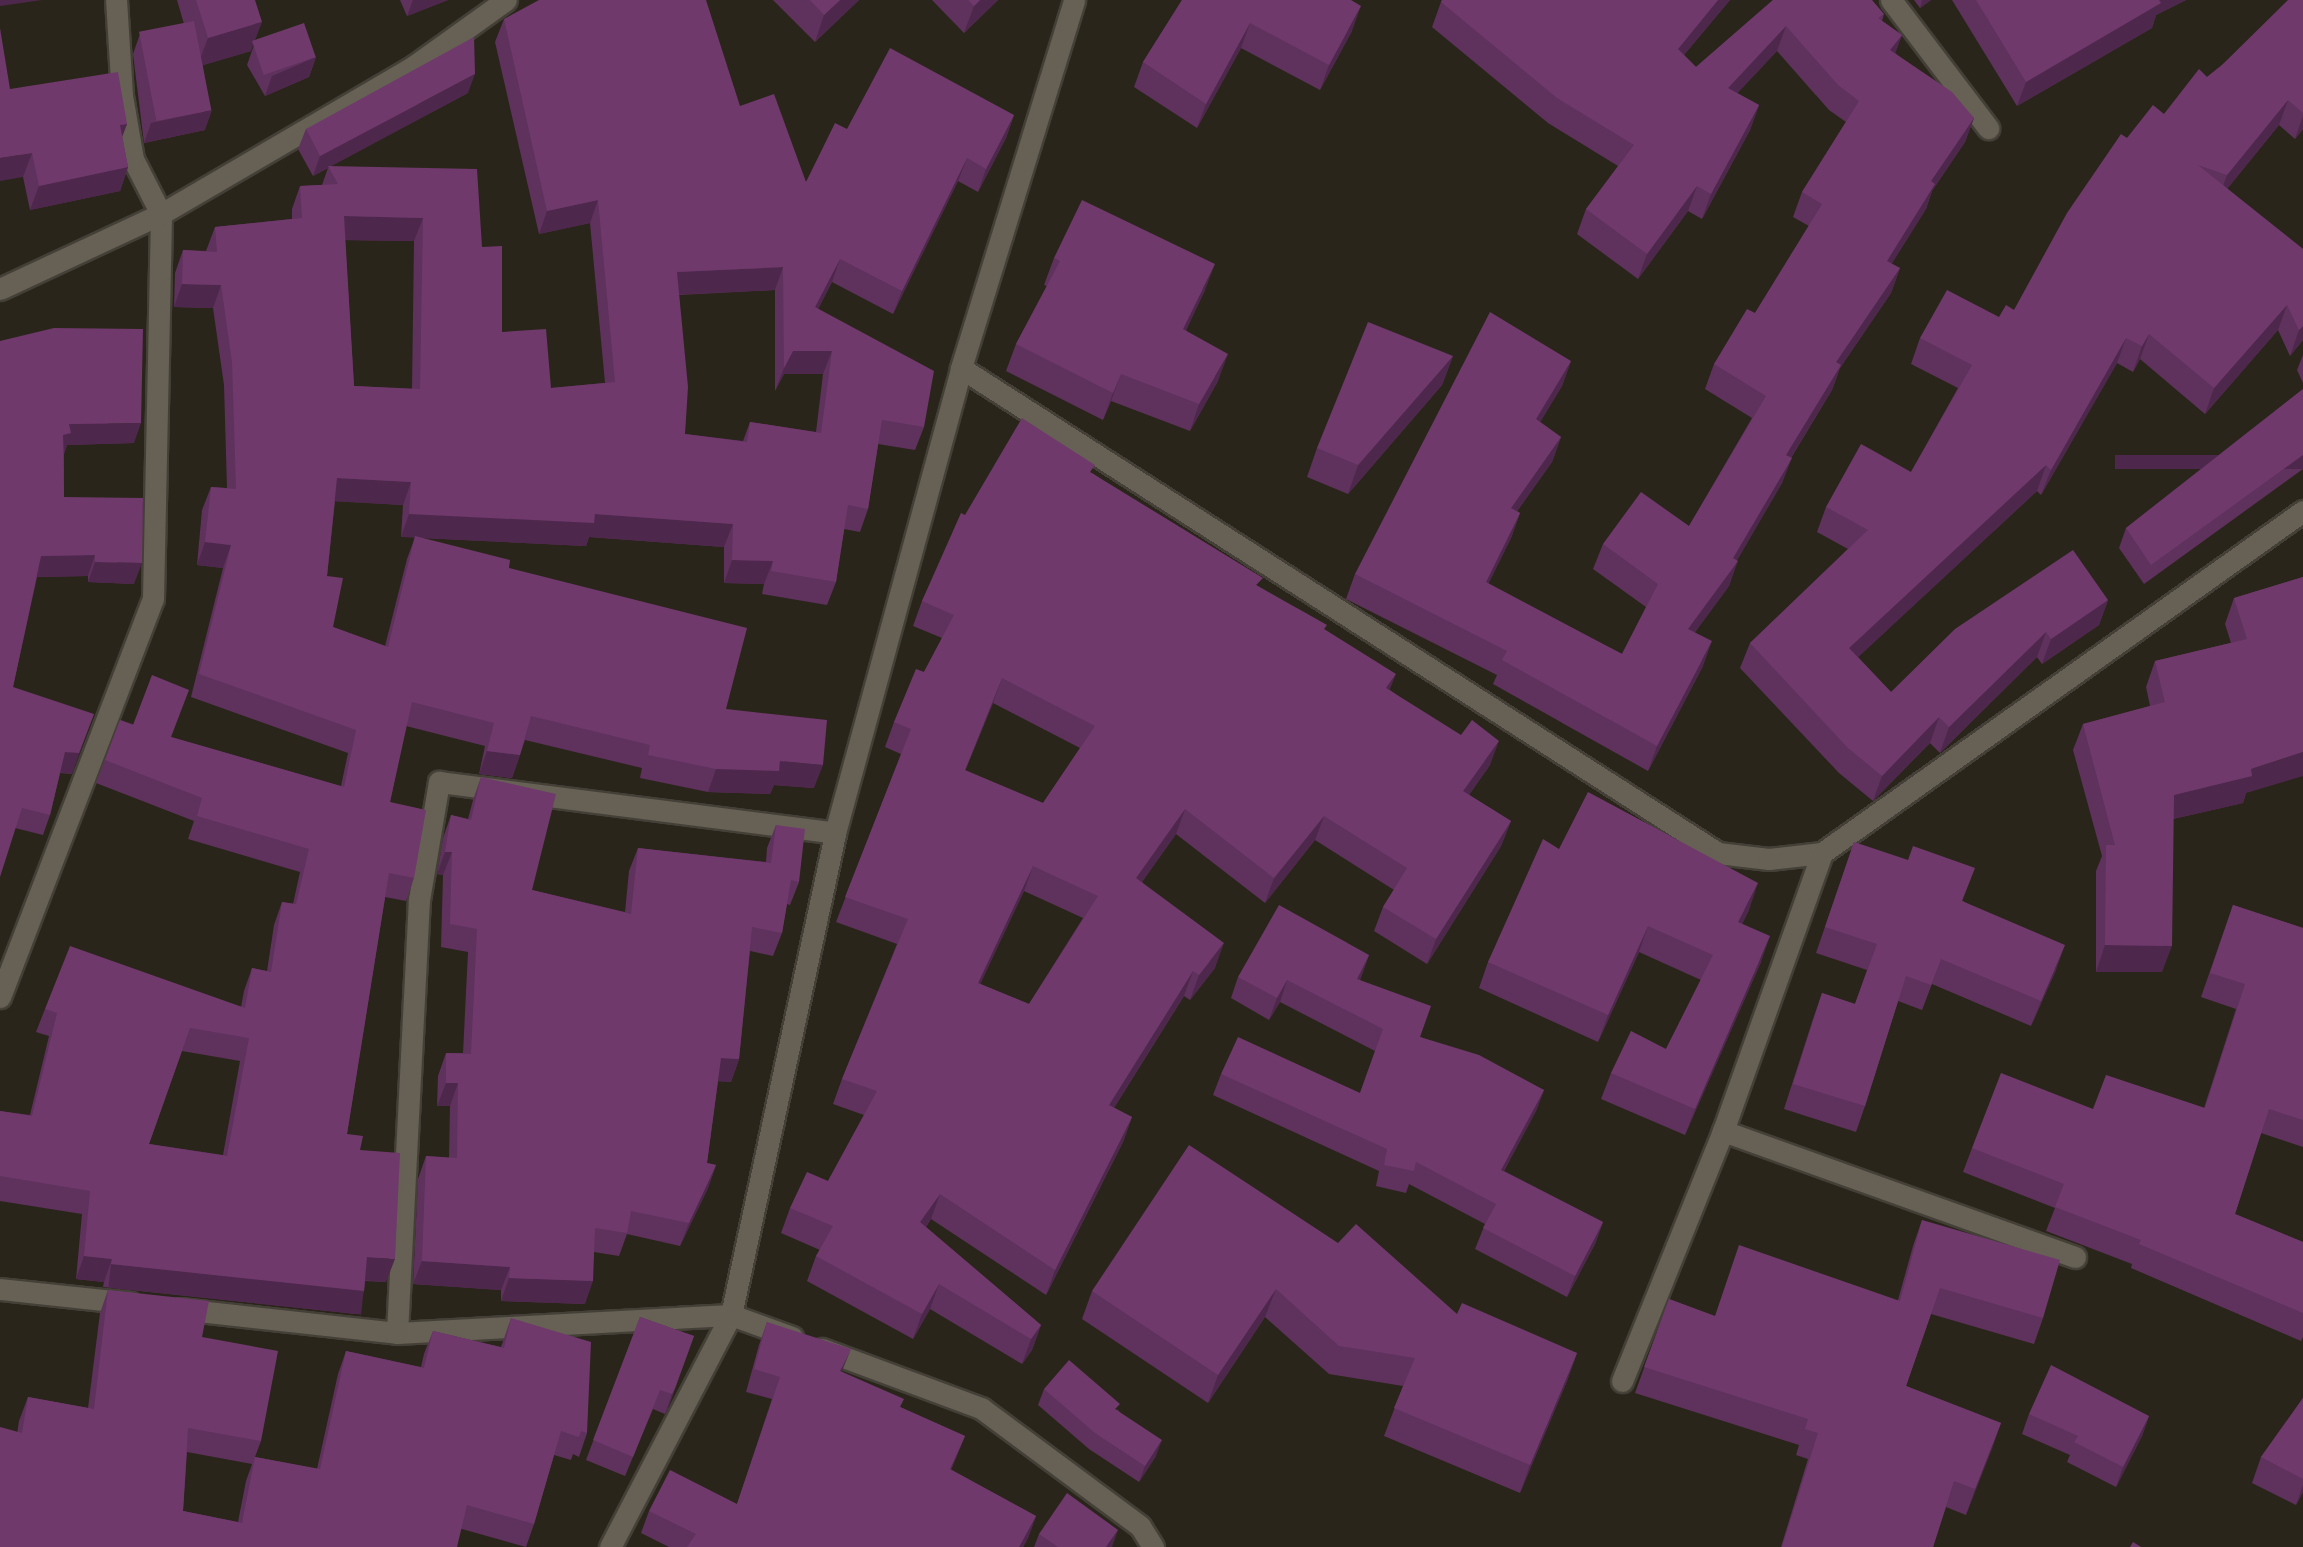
<!DOCTYPE html>
<style>
body{margin:0}
#map{position:relative;width:2303px;height:1547px;overflow:hidden;background:#2a251a;font-family:Manrope,sans-serif}
div>[style]{position:absolute}
.roads{filter:drop-shadow(2px 0 #444038) drop-shadow(-2px 0 #444038) drop-shadow(0 2px #444038) drop-shadow(0 -2px #444038)}
.minor>*{height:21px;margin:-10.5px;padding:0 10.5px;transform-origin:10.5px;border-radius:10.5px;background:#666154}
.wall>*{inset:0;background:#5f315d}
.shaded-wall>*{inset:0;background:#4e284c;transform-origin:0 0}
.building>*{inset:0;background:#6f396c;transform-origin:0 0}
span{translate:-50% -50%;white-space:nowrap;text-align:center;line-height:1.15;-webkit-text-stroke:7px #2a251a;paint-order:stroke}
</style>
<div id="map">
<div class="roads">
<div class="minor">
<div style="left:1891px;top:0;width:161px;rotate:52.8deg"></div>
<div style="left:0;top:289px;width:178px;rotate:-25deg"></div>
<div style="left:161px;top:214px;width:293px;rotate:-30.3deg"></div>
<div style="left:414px;top:66px;width:113px;rotate:-35.7deg"></div>
<div style="left:961px;top:368px;width:899px;rotate:32.65deg"></div>
<div style="left:1718px;top:853px;width:51px;rotate:6.7deg"></div>
<div style="left:1769px;top:859px;width:53px;rotate:-6.5deg"></div>
<div style="left:1822px;top:853px;width:590px;rotate:-35.41deg"></div>
<div style="left:0;top:997px;width:426px;rotate:-69deg"></div>
<div style="left:153px;top:599px;width:385px;rotate:-88.8deg"></div>
<div style="left:161px;top:214px;width:62px;rotate:-117deg"></div>
<div style="left:133px;top:159px;width:65px;rotate:-99.8deg"></div>
<div style="left:122px;top:95px;width:95px;rotate:-93.6deg"></div>
<div style="left:1723px;top:1131px;width:374px;rotate:19.7deg"></div>
<div style="left:0;top:1289px;width:131px;rotate:6.1deg"></div>
<div style="left:180px;top:1309px;width:218px;rotate:6.3deg"></div>
<div style="left:397px;top:1333px;width:334px;rotate:-3.1deg"></div>
<div style="left:731px;top:1315px;width:493px;rotate:-77.8deg"></div>
<div style="left:835px;top:833px;width:482px;rotate:-74.8deg"></div>
<div style="left:961px;top:368px;width:385px;rotate:-72.9deg"></div>
<div style="left:397px;top:1333px;width:434px;rotate:-87.1deg"></div>
<div style="left:419px;top:900px;width:120px;rotate:-80.4deg"></div>
<div style="left:439px;top:782px;width:399px;rotate:7.3deg"></div>
<div style="left:822px;top:1349px;width:170px;rotate:20.4deg"></div>
<div style="left:981px;top:1408px;width:198px;rotate:36.6deg"></div>
<div style="left:1140px;top:1526px;width:25px;rotate:58deg"></div>
<div style="left:1622px;top:1381px;width:270px;rotate:-68deg"></div>
<div style="left:1723px;top:1131px;width:295px;rotate:-70.4deg"></div>
<div style="left:610px;top:1547px;width:262px;rotate:-62.5deg"></div>
<div style="left:731px;top:1315px;width:65px;rotate:19.8deg"></div>
</div>
</div>
<div class="wall">
<div style="clip-path:polygon(177px 0,255px 0,251px 51px,203px 65px,205px 130px,144px 143px,133px 54px,140px 34px,184px 24px)"></div>
<div style="clip-path:polygon(400px 0,448px 0,407px 16px)"></div>
<div style="clip-path:polygon(773px 0,859px 0,815px 42px)"></div>
<div style="clip-path:polygon(932px 0,998px 0,964px 33px)"></div>
<div style="clip-path:polygon(1182px 0,1352px 31px,1320px 90px,1241px 48px,1197px 128px,1134px 87px,1143px 62px)"></div>
<div style="clip-path:polygon(1442px 0,1730px 0,1684px 55px,1696px 67px,1773px 0,1884px 14px,1882px 21px,1902px 35px,1895px 53px,1974px 118px,1965px 142px,1932px 191px,1926px 209px,1891px 264px,1900px 268px,1891px 293px,1840px 368px,1832px 390px,1791px 458px,1782px 483px,1737px 560px,1729px 586px,1695px 632px,1703px 666px,1648px 771px,1493px 684px,1497px 675px,1346px 599px,1355px 574px,1571px 361px,1562px 386px,1540px 422px,1561px 437px,1552px 462px,1517px 511px,1520px 513px,1511px 538px,1488px 584px,1622px 654px,1646px 607px,1593px 569px,1603px 544px,1689px 526px,1752px 418px,1705px 389px,1714px 364px,1755px 313px,1809px 226px,1793px 217px,1802px 192px,1846px 122px,1829px 110px,1777px 51px,1737px 93px,1759px 105px,1750px 130px,1702px 219px,1688px 211px,1638px 279px,1577px 234px,1586px 209px,1618px 166px,1548px 123px,1432px 27px,1441px 2px)"></div>
<div style="clip-path:polygon(1914px 0,1931px 0,1920px 8px)"></div>
<div style="clip-path:polygon(1952px 0,2186px 0,2156px 15px,2152px 28px,2017px 106px)"></div>
<div style="clip-path:polygon(2303px 0,2303px 129px,2295px 139px,2279px 125px,2227px 189px,2303px 249px,2303px 340px,2290px 356px,2278px 330px,2205px 414px,2140px 359px,2133px 372px,2117px 363px,2041px 495px,2037px 491px,1858px 657px,1891px 692px,2108px 600px,2099px 625px,2042px 664px,2037px 657px,1940px 753px,1930px 743px,1873px 801px,1839px 773px,1740px 668px,1750px 643px,1848px 549px,1817px 532px,1826px 507px,1911px 472px,1958px 388px,1911px 364px,1920px 338px,1999px 317px,2014px 310px,2127px 138px,2164px 114px,2207px 77px)"></div>
<div style="clip-path:polygon(evenodd,504px 19px,740px 106px,806px 182px,847px 129px,1014px 115px,1006px 138px,978px 192px,958px 181px,893px 314px,832px 282px,818px 309px,924px 427px,915px 450px,878px 444px,868px 509px,860px 532px,844px 529px,836px 582px,827px 605px,762px 594px,764px 584px,724px 583px,724px 547px,589px 537px,586px 546px,422px 538px,509px 568px,726px 709px,814px 788px,774px 785px,770px 794px,708px 792px,640px 778px,642px 768px,525px 740px,512px 778px,479px 774px,485px 746px,406px 726px,390px 802px,414px 878px,406px 901px,385px 897px,347px 1134px,360px 1150px,386px 1282px,365px 1281px,364px 1291px,356px 1314px,103px 1287px,104px 1282px,76px 1279px,82px 1214px,0 1201px,0 1111px,30px 1115px,49px 1036px,36px 1032px,45px 1009px,241px 1007px,244px 991px,252px 968px,267px 971px,274px 925px,282px 902px,293px 904px,300px 872px,188px 839px,194px 821px,96px 783px,120px 720px,171px 737px,341px 786px,348px 753px,191px 697px,223px 568px,197px 565px,202px 510px,211px 487px,227px 488px,224px 385px,213px 308px,174px 307px,175px 273px,183px 250px,206px 251px,215px 227px,292px 219px,292px 209px,300px 186px,322px 185px,328px 168px,313px 176px,298px 149px,306px 129px,468px 93px,330px 166px,482px 247px,502px 332px,551px 388px,605px 383px,590px 223px,539px 234px,495px 42px,504px 19px,345px 240px,414px 241px,412px 389px,354px 386px,345px 240px,504px 19px,775px 290px,775px 391px,784px 374px,823px 374px,816px 432px,750px 422px,743px 441px,685px 434px,679px 295px,775px 290px,504px 19px,335px 501px,403px 505px,401px 537px,415px 537px,407px 559px,385px 646px,333px 627px,327px 576px,335px 501px,504px 19px,182px 1051px,240px 1061px,223px 1155px,149px 1144px,182px 1051px)"></div>
<div style="clip-path:polygon(254px 45px,316px 57px,309px 77px,265px 96px,247px 65px)"></div>
<div style="clip-path:polygon(10px 89px,127px 124px,122px 136px,128px 167px,120px 191px,30px 210px,23px 177px)"></div>
<div style="clip-path:polygon(1054px 258px,1205px 290px,1186px 330px,1218px 381px,1190px 431px,1111px 401px,1103px 420px,1006px 371px,1016px 344px,1047px 286px,1044px 285px)"></div>
<div style="clip-path:polygon(0 341px,134px 443px,67px 445px,64px 454px,64px 497px,134px 584px,88px 582px,88px 576px,37px 577px,13px 687px,72px 774px,60px 773px,50px 815px,43px 835px,15px 828px)"></div>
<div style="clip-path:polygon(2303px 355px,2303px 383px,2297px 370px)"></div>
<div style="clip-path:polygon(1453px 356px,1442px 385px,1348px 494px,1307px 477px,1317px 448px)"></div>
<div style="clip-path:polygon(2303px 389px,2303px 469px,2144px 584px,2119px 548px,2126px 528px)"></div>
<div style="clip-path:polygon(evenodd,1092px 473px,1259px 587px,1325px 630px,1390px 690px,1490px 765px,1469px 795px,1511px 821px,1501px 846px,1427px 964px,1374px 931px,1383px 907px,1394px 890px,1315px 840px,1265px 903px,1176px 834px,1142px 882px,1215px 968px,1190px 1000px,1184px 996px,1114px 1108px,1132px 1117px,1123px 1142px,1046px 1295px,931px 1219px,926px 1227px,1041px 1325px,1032px 1350px,1022px 1364px,930px 1309px,913px 1339px,807px 1281px,816px 1256px,820px 1250px,781px 1233px,790px 1208px,828px 1181px,864px 1115px,833px 1104px,842px 1079px,897px 944px,836px 922px,901px 754px,885px 747px,894px 722px,924px 672px,942px 638px,913px 626px,922px 601px,965px 515px,1092px 473px,993px 703px,1080px 748px,1043px 803px,965px 771px,993px 703px,1092px 473px,1024px 891px,1083px 918px,1029px 1004px,980px 984px,1024px 891px)"></div>
<div style="clip-path:polygon(2303px 577px,2246px 793px,2243px 803px,2173px 819px,2162px 972px,2096px 972px,2096px 871px,2102px 856px,2073px 750px,2083px 724px,2150px 706px,2146px 687px,2155px 661px,2231px 643px,2225px 624px,2234px 598px)"></div>
<div style="clip-path:polygon(481px 777px,532px 890px,625px 912px,629px 871px,638px 848px,766px 862px,767px 848px,776px 825px,799px 882px,790px 905px,787px 904px,782px 933px,773px 956px,750px 951px,739px 1059px,731px 1082px,718px 1081px,707px 1163px,716px 1165px,708px 1188px,680px 1246px,627px 1234px,619px 1256px,594px 1252px,585px 1304px,501px 1301px,501px 1290px,413px 1284px,418px 1179px,426px 1156px,449px 1158px,450px 1106px,437px 1106px,438px 1076px,446px 1053px,463px 1053px,468px 952px,441px 947px,443px 875px,437px 874px,443px 838px,451px 815px,468px 819px,473px 800px)"></div>
<div style="clip-path:polygon(1854px 842px,1963px 901px,2056px 970px,2031px 1026px,1932px 984px,1922px 1010px,1898px 1001px,1865px 1106px,1856px 1132px,1784px 1109px,1813px 1019px,1822px 993px,1855px 1004px,1867px 970px,1816px 953px)"></div>
<div style="clip-path:polygon(1559px 849px,1749px 910px,1742px 924px,1761px 962px,1685px 1135px,1601px 1099px,1611px 1073px,1666px 1049px,1701px 980px,1639px 952px,1598px 1042px,1479px 988px,1488px 962px)"></div>
<div style="clip-path:polygon(2233px 905px,2303px 928px,2303px 1147px,2261px 1133px,2235px 1214px,2303px 1242px,2303px 1337px,2301px 1341px,2131px 1268px,2132px 1264px,2046px 1231px,2055px 1208px,1963px 1172px,1972px 1148px,2093px 1109px,2204px 1108px,2236px 1009px,2201px 997px)"></div>
<div style="clip-path:polygon(1369px 955px,1360px 980px,1420px 1037px,1544px 1090px,1536px 1111px,1504px 1171px,1603px 1222px,1595px 1244px,1567px 1297px,1475px 1249px,1485px 1224px,1409px 1184px,1406px 1193px,1376px 1186px,1379px 1171px,1213px 1095px,1221px 1074px,1360px 1093px,1375px 1051px,1280px 1002px,1269px 1020px,1231px 998px,1238px 977px)"></div>
<div style="clip-path:polygon(1922px 1220px,2043px 1318px,2034px 1344px,1931px 1314px,1906px 1386px,2001px 1423px,1966px 1515px,1946px 1507px,1933px 1547px,1781px 1547px,1808px 1459px,1796px 1455px,1799px 1445px,1635px 1393px,1669px 1299px,1714px 1316px,1898px 1300px,1913px 1246px)"></div>
<div style="clip-path:polygon(1338px 1243px,1457px 1314px,1577px 1353px,1567px 1381px,1520px 1493px,1384px 1436px,1403px 1386px,1329px 1374px,1265px 1317px,1208px 1403px,1082px 1319px,1092px 1291px)"></div>
<div style="clip-path:polygon(evenodd,108px 1290px,202px 1337px,261px 1441px,255px 1457px,317px 1469px,338px 1374px,346px 1351px,421px 1367px,424px 1354px,433px 1331px,501px 1347px,511px 1318px,587px 1433px,579px 1457px,573px 1454px,571px 1460px,554px 1455px,534px 1524px,526px 1547px,462px 1529px,0 1547px,19px 1421px,28px 1397px,88px 1408px,100px 1313px,108px 1290px,187px 1452px,252px 1464px,246px 1481px,238px 1522px,183px 1511px,187px 1452px)"></div>
<div style="clip-path:polygon(640px 1317px,694px 1336px,668px 1408px,665px 1414px,653px 1409px,625px 1476px,586px 1460px)"></div>
<div style="clip-path:polygon(767px 1322px,842px 1372px,900px 1407px,965px 1436px,951px 1470px,1036px 1516px,1028px 1538px,1023px 1547px,669px 1547px,641px 1533px,649px 1511px,737px 1504px,772px 1399px,746px 1392px,759px 1345px)"></div>
<div style="clip-path:polygon(1044px 1389px,1118px 1410px,1156px 1456px,1139px 1482px,1089px 1449px,1038px 1405px)"></div>
<div style="clip-path:polygon(2303px 1398px,2303px 1492px,2296px 1505px,2252px 1483px,2261px 1457px)"></div>
<div style="clip-path:polygon(2029px 1414px,2149px 1416px,2142px 1436px,2116px 1487px,2067px 1462px,2070px 1455px,2022px 1434px)"></div>
<div style="clip-path:polygon(1039px 1534px,1112px 1547px,1034px 1547px)"></div>
</div>
<div class="shaded-wall">
<div style="clip-path:polygon(0 0,42px 0,0 6px)"></div>
<div style="clip-path:polygon(413px 0,448px 0,407px 16px)"></div>
<div style="clip-path:polygon(840px 0,859px 0,815px 42px,824px 15px)"></div>
<div style="clip-path:polygon(980px 0,998px 0,964px 33px,974px 6px)"></div>
<div style="clip-path:polygon(1718px 0,1730px 0,1668px 74px,1678px 49px)"></div>
<div style="clip-path:polygon(1922px 0,1931px 0,1920px 8px)"></div>
<div style="clip-path:polygon(2155px 0,2186px 0,2156px 15px,2152px 28px,2017px 106px,2026px 82px)"></div>
<div style="clip-path:polygon(1361px 6px,1352px 31px,1320px 90px,1329px 65px)"></div>
<div style="clip-path:polygon(262px 22px,251px 51px,197px 67px,208px 38px)"></div>
<div style="clip-path:polygon(1250px 23px,1241px 48px,1197px 128px,1206px 104px)"></div>
<div style="clip-path:polygon(1786px 26px,1777px 51px,1719px 113px,1728px 88px)"></div>
<div style="clip-path:polygon(1902px 35px,1893px 59px,1890px 50px)"></div>
<div style="clip-path:polygon(316px 57px,309px 77px,265px 96px,272px 76px)"></div>
<div style="clip-path:polygon(475px 74px,468px 93px,313px 176px,320px 156px)"></div>
<div style="clip-path:polygon(2288px 100px,2279px 125px,2218px 200px,2227px 175px)"></div>
<div style="clip-path:polygon(1759px 105px,1750px 130px,1702px 219px,1711px 194px)"></div>
<div style="clip-path:polygon(212px 110px,205px 130px,144px 143px,151px 123px)"></div>
<div style="clip-path:polygon(1014px 115px,1006px 138px,978px 192px,986px 169px)"></div>
<div style="clip-path:polygon(2303px 116px,2303px 129px,2295px 139px)"></div>
<div style="clip-path:polygon(1974px 118px,1965px 142px,1932px 191px,1926px 209px,1878px 286px,1887px 261px,1931px 181px)"></div>
<div style="clip-path:polygon(127px 124px,118px 148px,120px 125px)"></div>
<div style="clip-path:polygon(32px 153px,23px 177px,0 181px,0 158px)"></div>
<div style="clip-path:polygon(967px 158px,958px 181px,893px 314px,902px 291px)"></div>
<div style="clip-path:polygon(128px 167px,120px 191px,30px 210px,39px 186px)"></div>
<div style="clip-path:polygon(1697px 186px,1688px 211px,1638px 279px,1647px 254px)"></div>
<div style="clip-path:polygon(598px 200px,590px 223px,539px 234px,547px 211px)"></div>
<div style="clip-path:polygon(344px 216px,423px 218px,414px 241px,336px 240px)"></div>
<div style="clip-path:polygon(840px 259px,832px 282px,807px 331px,815px 307px)"></div>
<div style="clip-path:polygon(1215px 264px,1205px 290px,1174px 356px,1183px 329px)"></div>
<div style="clip-path:polygon(783px 267px,775px 290px,669px 295px,677px 272px)"></div>
<div style="clip-path:polygon(1900px 268px,1891px 293px,1840px 368px,1832px 390px,1777px 480px,1786px 455px,1836px 362px)"></div>
<div style="clip-path:polygon(182px 284px,221px 285px,213px 308px,174px 307px)"></div>
<div style="clip-path:polygon(2287px 305px,2278px 330px,2205px 414px,2214px 388px)"></div>
<div style="clip-path:polygon(2303px 326px,2303px 340px,2290px 356px,2299px 330px)"></div>
<div style="clip-path:polygon(2149px 334px,2140px 359px,2133px 372px,2142px 346px)"></div>
<div style="clip-path:polygon(2126px 338px,2117px 363px,2041px 495px,2051px 470px)"></div>
<div style="clip-path:polygon(793px 351px,832px 351px,823px 374px,784px 374px,775px 391px,784px 368px)"></div>
<div style="clip-path:polygon(1228px 354px,1218px 381px,1190px 431px,1199px 404px)"></div>
<div style="clip-path:polygon(1453px 356px,1442px 385px,1348px 494px,1358px 465px)"></div>
<div style="clip-path:polygon(1571px 361px,1562px 386px,1527px 444px,1536px 419px)"></div>
<div style="clip-path:polygon(1121px 374px,1111px 401px,1103px 420px,1113px 393px)"></div>
<div style="clip-path:polygon(141px 423px,134px 443px,67px 445px,64px 454px,63px 435px,69px 424px)"></div>
<div style="clip-path:polygon(1561px 437px,1552px 462px,1502px 533px,1511px 508px)"></div>
<div style="left:2303px;top:455px;width:14px;height:188px;rotate:90deg"></div>
<div style="clip-path:polygon(1792px 458px,1782px 483px,1732px 569px,1738px 561px,1729px 586px,1679px 654px,1688px 629px,1733px 558px)"></div>
<div style="clip-path:polygon(2046px 465px,2037px 491px,1840px 674px,1849px 648px)"></div>
<div style="clip-path:polygon(337px 478px,411px 482px,403px 505px,329px 501px)"></div>
<div style="clip-path:polygon(1520px 513px,1511px 538px,1477px 607px,1486px 582px)"></div>
<div style="clip-path:polygon(409px 514px,595px 514px,733px 524px,724px 547px,589px 537px,586px 546px,401px 537px)"></div>
<div style="clip-path:polygon(205px 542px,231px 545px,223px 568px,197px 565px)"></div>
<div style="clip-path:polygon(95px 555px,88px 576px,34px 577px,41px 556px)"></div>
<div style="clip-path:polygon(732px 560px,773px 561px,764px 584px,724px 583px)"></div>
<div style="clip-path:polygon(95px 562px,142px 563px,134px 584px,88px 582px)"></div>
<div style="clip-path:polygon(2108px 600px,2099px 625px,2042px 664px,2051px 639px)"></div>
<div style="clip-path:polygon(2046px 632px,2037px 657px,1940px 753px,1949px 727px)"></div>
<div style="clip-path:polygon(1712px 641px,1703px 666px,1648px 771px,1657px 746px)"></div>
<div style="clip-path:polygon(1396px 674px,1386px 699px,1386px 688px)"></div>
<div style="clip-path:polygon(1002px 678px,993px 703px,955px 795px,965px 770px)"></div>
<div style="clip-path:polygon(94px 714px,72px 774px,57px 772px,65px 752px)"></div>
<div style="clip-path:polygon(1939px 717px,1930px 743px,1873px 801px,1882px 776px)"></div>
<div style="clip-path:polygon(1499px 741px,1490px 765px,1454px 816px,1463px 791px)"></div>
<div style="clip-path:polygon(487px 751px,520px 755px,512px 778px,479px 774px)"></div>
<div style="clip-path:polygon(2303px 752px,2303px 776px,2246px 793px,2243px 803px,2164px 821px,2174px 795px,2251px 769px)"></div>
<div style="clip-path:polygon(780px 761px,823px 765px,814px 788px,774px 785px,770px 794px,708px 792px,716px 769px)"></div>
<div style="clip-path:polygon(1185px 809px,1176px 834px,1127px 903px,1136px 878px)"></div>
<div style="clip-path:polygon(1324px 816px,1315px 840px,1265px 903px,1274px 878px)"></div>
<div style="clip-path:polygon(1511px 821px,1501px 846px,1427px 964px,1436px 939px)"></div>
<div style="clip-path:polygon(445px 852px,452px 852px,443px 875px,437px 874px)"></div>
<div style="clip-path:polygon(1033px 866px,1024px 891px,969px 1008px,978px 983px)"></div>
<div style="clip-path:polygon(1758px 883px,1749px 910px,1729px 949px,1738px 922px)"></div>
<div style="clip-path:polygon(1648px 926px,1639px 952px,1598px 1042px,1608px 1015px)"></div>
<div style="clip-path:polygon(1770px 936px,1761px 962px,1685px 1135px,1695px 1109px)"></div>
<div style="clip-path:polygon(1224px 943px,1215px 968px,1190px 1000px,1199px 975px)"></div>
<div style="clip-path:polygon(2065px 945px,2056px 970px,2031px 1026px,2041px 1001px)"></div>
<div style="clip-path:polygon(2105px 945px,2172px 946px,2162px 972px,2096px 972px)"></div>
<div style="clip-path:polygon(1369px 955px,1361px 977px,1349px 1000px,1357px 979px)"></div>
<div style="clip-path:polygon(1193px 971px,1184px 996px,1100px 1130px,1109px 1105px)"></div>
<div style="clip-path:polygon(1287px 980px,1280px 1002px,1269px 1020px,1277px 998px)"></div>
<div style="clip-path:polygon(721px 1058px,739px 1059px,731px 1082px,713px 1081px)"></div>
<div style="clip-path:polygon(446px 1083px,458px 1083px,450px 1106px,437px 1106px)"></div>
<div style="clip-path:polygon(1544px 1090px,1536px 1111px,1493px 1191px,1501px 1170px)"></div>
<div style="clip-path:polygon(1132px 1117px,1123px 1142px,1046px 1295px,1055px 1270px)"></div>
<div style="clip-path:polygon(716px 1165px,708px 1188px,680px 1246px,689px 1223px)"></div>
<div style="clip-path:polygon(940px 1194px,931px 1219px,911px 1247px,920px 1222px)"></div>
<div style="clip-path:polygon(1603px 1222px,1595px 1244px,1567px 1297px,1575px 1276px)"></div>
<div style="clip-path:polygon(84px 1256px,112px 1259px,104px 1282px,76px 1279px)"></div>
<div style="clip-path:polygon(367px 1257px,395px 1259px,386px 1282px,359px 1280px)"></div>
<div style="clip-path:polygon(422px 1261px,510px 1267px,501px 1290px,413px 1284px)"></div>
<div style="left:111px;top:1264px;width:254px;height:24px;rotate:6deg"></div>
<div style="clip-path:polygon(509px 1278px,593px 1281px,585px 1304px,501px 1301px)"></div>
<div style="clip-path:polygon(939px 1284px,930px 1309px,913px 1339px,922px 1314px)"></div>
<div style="clip-path:polygon(1276px 1289px,1265px 1317px,1208px 1403px,1218px 1375px)"></div>
<div style="clip-path:polygon(1041px 1325px,1032px 1350px,1022px 1364px,1031px 1339px)"></div>
<div style="clip-path:polygon(694px 1336px,668px 1408px,665px 1414px,672px 1394px)"></div>
<div style="clip-path:polygon(851px 1349px,842px 1371px,832px 1394px,840px 1371px)"></div>
<div style="clip-path:polygon(1577px 1353px,1567px 1381px,1520px 1493px,1530px 1465px)"></div>
<div style="clip-path:polygon(2149px 1416px,2142px 1436px,2116px 1487px,2123px 1467px)"></div>
<div style="clip-path:polygon(2001px 1423px,1992px 1449px,1966px 1515px,1975px 1489px)"></div>
<div style="clip-path:polygon(965px 1436px,956px 1458px,941px 1491px,950px 1469px)"></div>
<div style="clip-path:polygon(1162px 1440px,1156px 1456px,1139px 1482px,1145px 1466px)"></div>
<div style="clip-path:polygon(2303px 1485px,2303px 1492px,2296px 1505px)"></div>
<div style="clip-path:polygon(1036px 1516px,1028px 1538px,1023px 1547px,1019px 1547px)"></div>
<div style="clip-path:polygon(1118px 1530px,1112px 1547px,1106px 1547px)"></div>
</div>
<div class="building">
<div style="clip-path:polygon(196px 0,255px 0,262px 22px,208px 38px)"></div>
<div style="clip-path:polygon(evenodd,539px 0,706px 0,740px 106px,774px 94px,806px 182px,835px 123px,847px 129px,890px 48px,1014px 115px,986px 169px,967px 158px,902px 291px,840px 259px,815px 307px,934px 371px,924px 427px,882px 420px,868px 509px,848px 505px,836px 582px,771px 571px,773px 561px,732px 560px,733px 524px,595px 514px,594px 523px,409px 514px,411px 482px,337px 478px,327px 576px,343px 578px,333px 627px,388px 647px,415px 536px,510px 560px,509px 568px,747px 628px,726px 709px,827px 720px,823px 765px,780px 761px,779px 771px,716px 769px,648px 755px,650px 745px,531px 716px,520px 755px,487px 751px,494px 723px,412px 702px,390px 802px,426px 810px,414px 878px,389px 873px,347px 1134px,363px 1136px,360px 1150px,400px 1153px,395px 1259px,367px 1257px,364px 1291px,111px 1264px,112px 1259px,84px 1256px,90px 1191px,0 1176px,0 1111px,32px 1116px,57px 1013px,45px 1009px,70px 946px,245px 1008px,252px 968px,271px 972px,282px 902px,296px 904px,309px 849px,197px 816px,202px 798px,105px 760px,120px 720px,133px 725px,152px 675px,189px 690px,171px 737px,344px 787px,356px 730px,199px 674px,231px 545px,205px 542px,211px 487px,236px 489px,232px 362px,221px 285px,182px 284px,183px 250px,217px 252px,215px 227px,302px 218px,300px 186px,338px 184px,328px 166px,477px 169px,482px 247px,502px 246px,502px 332px,546px 329px,551px 388px,615px 382px,598px 200px,547px 211px,504px 19px,539px 0,344px 216px,423px 218px,420px 389px,354px 386px,344px 216px,539px 0,783px 267px,784px 368px,793px 351px,832px 351px,821px 433px,750px 422px,747px 442px,685px 434px,688px 387px,677px 272px,783px 267px,539px 0,190px 1028px,249px 1038px,227px 1156px,149px 1144px,190px 1028px)"></div>
<div style="clip-path:polygon(810px 0,840px 0,824px 15px)"></div>
<div style="clip-path:polygon(968px 0,980px 0,974px 6px)"></div>
<div style="clip-path:polygon(1182px 0,1351px 0,1361px 6px,1329px 65px,1250px 23px,1206px 104px,1143px 62px)"></div>
<div style="clip-path:polygon(1442px 0,1718px 0,1678px 49px,1696px 67px,1773px 0,1872px 0,1884px 14px,1878px 18px,1902px 35px,1890px 50px,1952px 92px,1974px 118px,1931px 181px,1935px 184px,1887px 261px,1900px 268px,1836px 362px,1841px 365px,1786px 455px,1792px 458px,1733px 558px,1738px 561px,1688px 629px,1712px 641px,1657px 746px,1502px 660px,1507px 651px,1355px 574px,1490px 312px,1571px 361px,1536px 419px,1561px 437px,1511px 508px,1520px 513px,1486px 582px,1622px 654px,1658px 584px,1603px 544px,1641px 492px,1689px 526px,1766px 396px,1714px 364px,1747px 309px,1755px 313px,1822px 204px,1802px 192px,1859px 101px,1838px 85px,1786px 26px,1728px 88px,1759px 105px,1711px 194px,1697px 186px,1647px 254px,1586px 209px,1634px 145px,1557px 98px,1441px 2px)"></div>
<div style="clip-path:polygon(1976px 0,2159px 0,2161px 3px,2026px 82px)"></div>
<div style="clip-path:polygon(2288px 0,2303px 0,2303px 113px,2288px 100px,2227px 175px,2198px 165px,2303px 249px,2303px 326px,2299px 330px,2287px 305px,2214px 388px,2149px 334px,2142px 346px,2126px 338px,2051px 470px,2046px 465px,1849px 648px,1891px 692px,1955px 629px,2073px 550px,2108px 600px,2051px 639px,2046px 632px,1949px 727px,1939px 717px,1882px 776px,1848px 748px,1750px 643px,1868px 530px,1826px 507px,1861px 444px,1911px 472px,1972px 365px,1920px 338px,1947px 290px,1999px 317px,2006px 305px,2014px 310px,2067px 213px,2121px 134px,2127px 138px,2153px 105px,2164px 114px,2199px 69px,2207px 77px,2222px 65px)"></div>
<div style="left:194px;top:21px;width:91px;height:56px;rotate:79deg"></div>
<div style="left:304px;top:23px;width:36px;height:55px;rotate:71deg"></div>
<div style="clip-path:polygon(0 28px,10px 89px,118px 72px,127px 124px,120px 125px,128px 167px,39px 186px,32px 153px,0 158px)"></div>
<div style="clip-path:polygon(474px 37px,475px 74px,320px 156px,306px 129px)"></div>
<div style="clip-path:polygon(1082px 200px,1215px 264px,1183px 329px,1228px 354px,1199px 404px,1121px 374px,1113px 393px,1016px 344px,1060px 261px,1054px 258px)"></div>
<div style="clip-path:polygon(1368px 322px,1453px 356px,1358px 465px,1317px 448px)"></div>
<div style="clip-path:polygon(54px 328px,143px 329px,141px 423px,69px 424px,71px 433px,63px 435px,64px 497px,143px 498px,142px 563px,95px 562px,95px 555px,41px 556px,13px 687px,94px 714px,79px 753px,65px 752px,50px 815px,22px 808px,0 877px,0 341px)"></div>
<div style="clip-path:polygon(2303px 389px,2303px 455px,2151px 565px,2126px 528px)"></div>
<div style="clip-path:polygon(evenodd,1022px 418px,1095px 465px,1090px 472px,1263px 578px,1256px 585px,1327px 625px,1324px 629px,1396px 674px,1386px 688px,1461px 735px,1472px 720px,1499px 741px,1463px 791px,1511px 821px,1436px 939px,1383px 907px,1407px 868px,1324px 816px,1274px 878px,1185px 809px,1136px 878px,1224px 943px,1199px 975px,1193px 971px,1109px 1105px,1132px 1117px,1055px 1270px,940px 1194px,920px 1222px,1041px 1325px,1031px 1339px,939px 1284px,922px 1314px,816px 1256px,833px 1226px,790px 1208px,807px 1172px,828px 1181px,877px 1091px,842px 1079px,908px 919px,845px 897px,911px 729px,894px 722px,916px 669px,924px 672px,954px 615px,922px 601px,961px 513px,965px 515px,1022px 418px,1002px 678px,1095px 726px,1043px 803px,965px 770px,1002px 678px,1022px 418px,1033px 866px,1098px 896px,1029px 1004px,978px 983px,1033px 866px)"></div>
<div style="clip-path:polygon(2303px 577px,2303px 752px,2251px 769px,2252px 776px,2174px 795px,2172px 946px,2105px 945px,2106px 845px,2115px 845px,2083px 724px,2165px 702px,2155px 661px,2247px 639px,2234px 598px)"></div>
<div style="clip-path:polygon(481px 777px,556px 794px,532px 890px,631px 914px,638px 848px,771px 863px,776px 825px,805px 829px,799px 882px,791px 880px,782px 933px,752px 927px,739px 1059px,721px 1058px,707px 1163px,716px 1165px,689px 1223px,631px 1211px,627px 1233px,595px 1228px,593px 1281px,509px 1278px,510px 1267px,422px 1261px,426px 1156px,457px 1158px,458px 1083px,446px 1083px,446px 1053px,471px 1054px,477px 929px,450px 924px,452px 852px,445px 852px,451px 815px,471px 820px)"></div>
<div style="clip-path:polygon(1588px 792px,1758px 883px,1738px 922px,1770px 936px,1695px 1109px,1611px 1073px,1631px 1031px,1666px 1049px,1713px 955px,1648px 926px,1608px 1015px,1488px 962px,1543px 839px,1559px 849px)"></div>
<div style="clip-path:polygon(1854px 842px,1908px 860px,1913px 846px,1975px 868px,1962px 901px,2065px 945px,2041px 1001px,1941px 959px,1931px 985px,1906px 976px,1865px 1106px,1793px 1084px,1822px 993px,1855px 1004px,1877px 944px,1825px 927px)"></div>
<div style="clip-path:polygon(1279px 905px,1369px 955px,1357px 979px,1431px 1006px,1420px 1037px,1479px 1055px,1544px 1090px,1501px 1170px,1603px 1222px,1575px 1276px,1483px 1228px,1496px 1204px,1416px 1162px,1414px 1171px,1384px 1165px,1387px 1149px,1221px 1074px,1238px 1037px,1360px 1093px,1383px 1029px,1287px 980px,1277px 998px,1238px 977px)"></div>
<div style="clip-path:polygon(2233px 905px,2303px 928px,2303px 1120px,2269px 1109px,2235px 1214px,2303px 1242px,2303px 1313px,2139px 1244px,2141px 1240px,2055px 1207px,2064px 1184px,1972px 1148px,2001px 1073px,2093px 1109px,2106px 1075px,2205px 1108px,2245px 984px,2210px 973px)"></div>
<div style="clip-path:polygon(1189px 1145px,1338px 1243px,1356px 1224px,1457px 1314px,1462px 1303px,1577px 1353px,1530px 1465px,1394px 1408px,1415px 1358px,1339px 1346px,1276px 1289px,1218px 1375px,1092px 1291px)"></div>
<div style="clip-path:polygon(1922px 1220px,2060px 1260px,2043px 1318px,1940px 1288px,1906px 1386px,2001px 1423px,1975px 1489px,1954px 1481px,1933px 1547px,1782px 1547px,1818px 1433px,1805px 1429px,1808px 1419px,1644px 1367px,1669px 1299px,1715px 1316px,1739px 1245px,1900px 1301px)"></div>
<div style="clip-path:polygon(108px 1290px,209px 1301px,202px 1337px,278px 1351px,261px 1441px,188px 1428px,183px 1511px,242px 1523px,255px 1457px,320px 1469px,346px 1351px,424px 1368px,433px 1331px,504px 1348px,511px 1318px,591px 1342px,587px 1433px,581px 1431px,579px 1437px,561px 1431px,534px 1524px,467px 1505px,457px 1547px,0 1547px,0 1427px,22px 1433px,28px 1397px,94px 1409px)"></div>
<div style="clip-path:polygon(640px 1317px,694px 1336px,675px 1388px,672px 1394px,660px 1390px,633px 1457px,593px 1440px)"></div>
<div style="clip-path:polygon(767px 1322px,851px 1349px,840px 1371px,904px 1399px,900px 1407px,965px 1436px,950px 1469px,1036px 1516px,1019px 1547px,687px 1547px,696px 1534px,649px 1511px,670px 1470px,737px 1504px,780px 1377px,754px 1369px)"></div>
<div style="clip-path:polygon(1069px 1360px,1120px 1404px,1115px 1409px,1162px 1440px,1145px 1466px,1095px 1433px,1044px 1389px)"></div>
<div style="clip-path:polygon(2051px 1365px,2149px 1416px,2123px 1467px,2074px 1442px,2078px 1436px,2029px 1414px)"></div>
<div style="clip-path:polygon(2303px 1398px,2303px 1479px,2261px 1457px)"></div>
<div style="clip-path:polygon(1067px 1493px,1118px 1530px,1106px 1547px,1058px 1547px,1039px 1534px)"></div>
<div style="clip-path:polygon(2133px 1542px,2141px 1547px,2130px 1547px)"></div>
</div>
</div>
